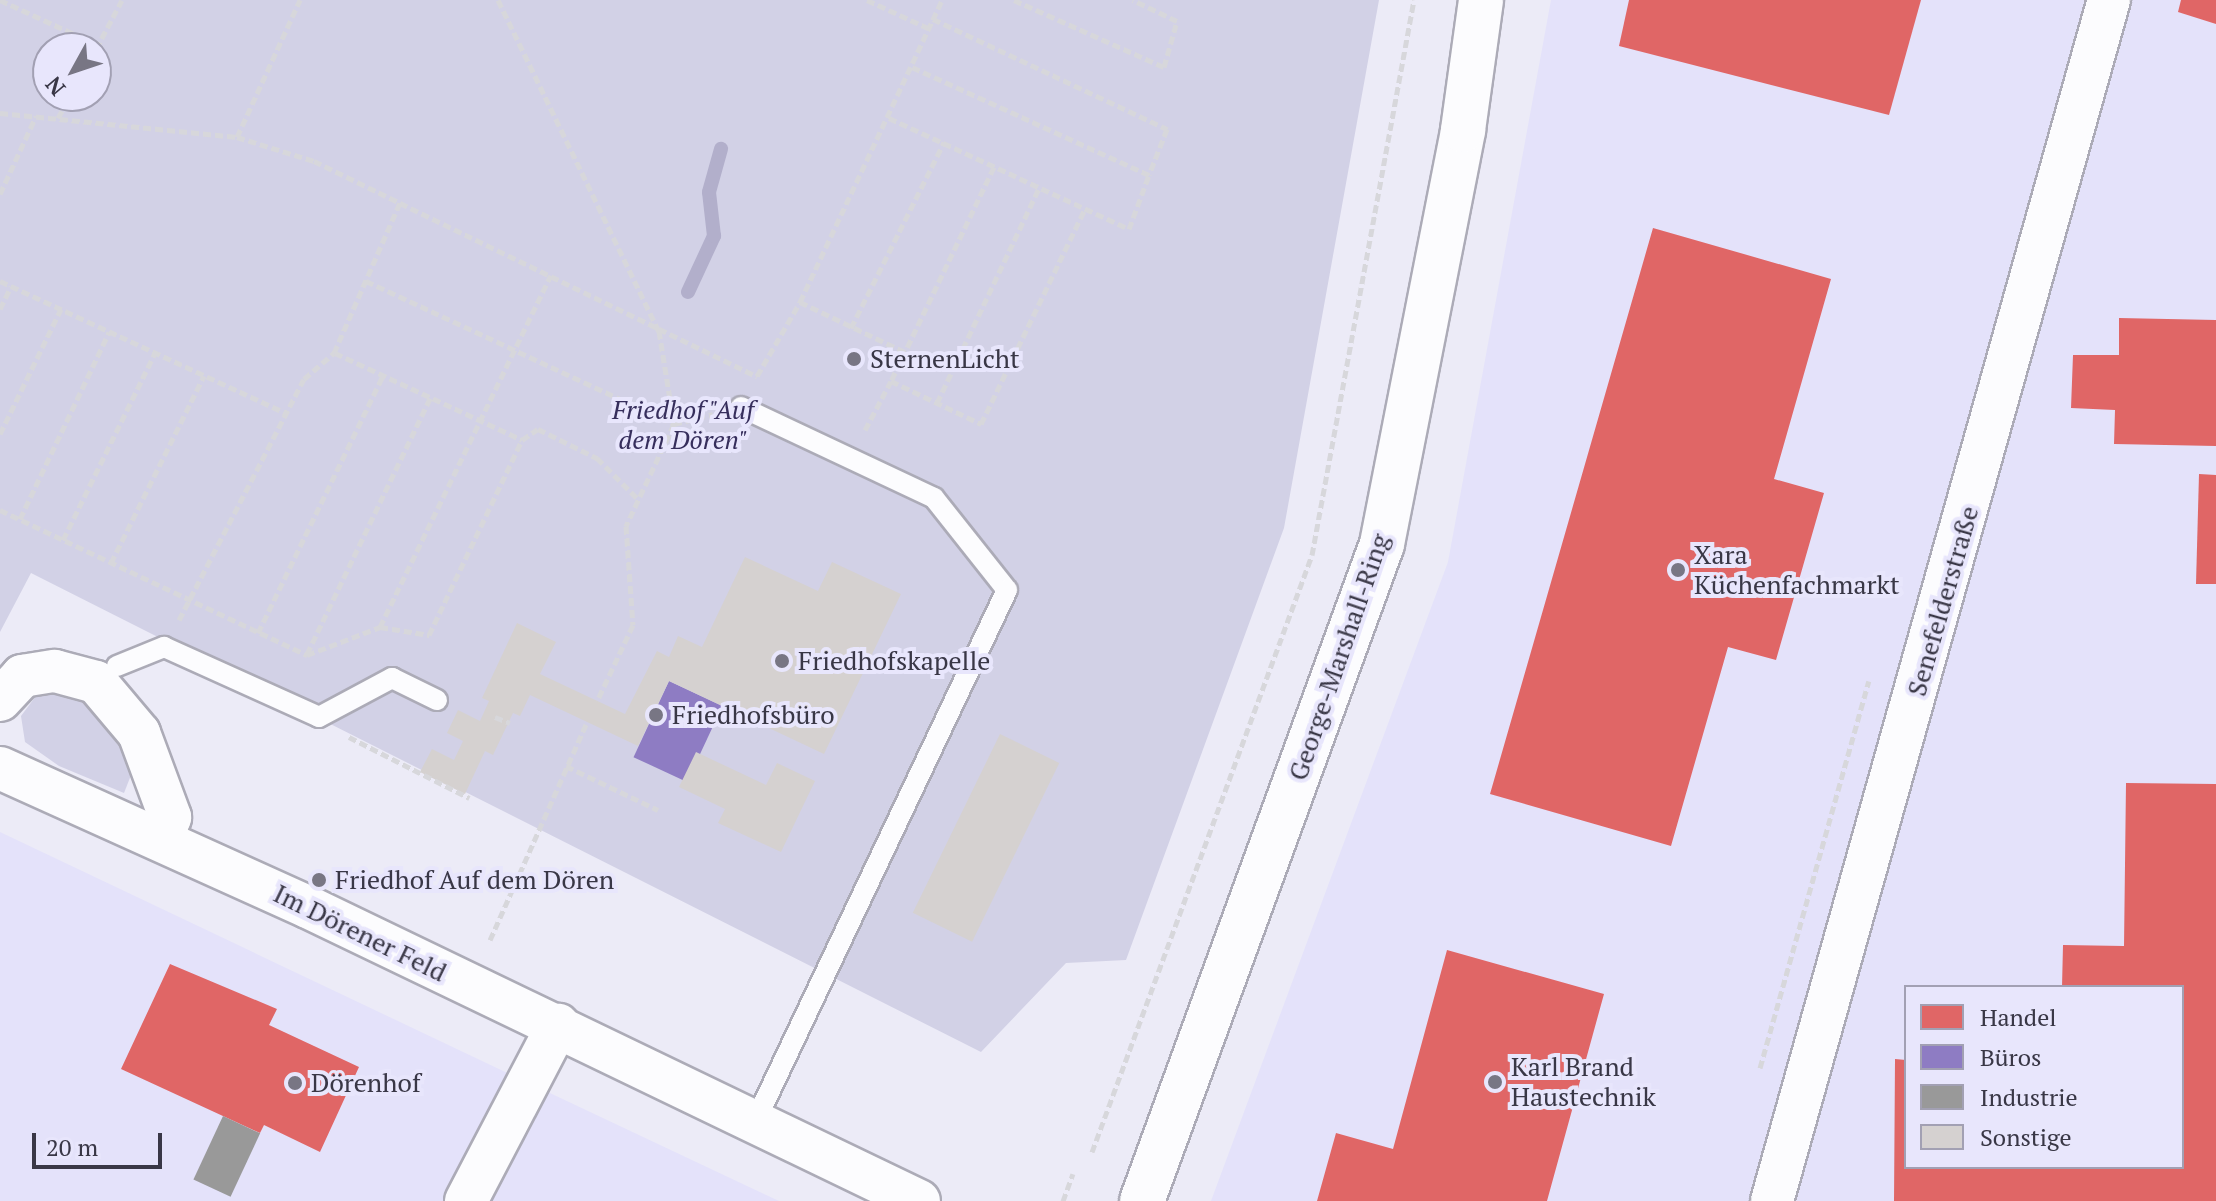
<!DOCTYPE html>
<meta charset="utf-8">
<style>
body{margin:0}
#map{position:relative;width:2216px;height:1201px;overflow:hidden;background:#ecebf7;font-family:"PT Serif",serif}
div>[style]{position:absolute}
.built>*{inset:0;background:#e4e2fa}
.green>*{inset:0;background:#d2d1e6}
.shops>*{inset:0;background:#e06666}
.offices>*{inset:0;background:#8e7cc3;transform-origin:0 0}
.industry>*{inset:0;background:#999;transform-origin:0 0}
.stream>*{height:14px;margin:-7px;padding:0 7px;transform-origin:7px;border-radius:7px;background:#b2afcb}
.building>*{inset:0;background:#d5d1d0;transform-origin:0 0}
.path>*{height:5px;margin-top:-2.5px;transform-origin:0;background:repeating-linear-gradient(90deg,#d7d7db 0 8px,transparent 0 12px)}
.roads{filter:drop-shadow(2px 0 #acabb7) drop-shadow(-2px 0 #acabb7) drop-shadow(0 2px #acabb7) drop-shadow(0 -2px #acabb7)}
.lane>*{height:20px;margin:-10px;padding:0 10px;transform-origin:10px;border-radius:10px;background:#fcfcfe}
.street>*{height:42px;margin:-21px;padding:0 21px;transform-origin:21px;border-radius:21px;background:#fcfcfe}
.secondary>*{height:44px;margin:-22px;padding:0 22px;transform-origin:22px;border-radius:22px;background:#fcfcfe}
.dots>*{width:22px;height:22px;translate:-50% -50%;box-sizing:border-box;border:4px solid #e8e6fc;border-radius:50%}
span{translate:-50% -50%;white-space:nowrap;text-align:center;line-height:1.15;-webkit-text-stroke:8px #e8e6fc;paint-order:stroke}
.poi-label{font-size:26px;color:#393746}
.left{translate:0 -50%;text-align:left}
.park-label{font-size:26px;color:#362e5c;font-style:italic}
.street-label{font-size:26px;color:#393746}
.legend{position:absolute;left:1904px;top:985px;width:280px;height:184px;box-sizing:border-box;background:#e8e6fc;border:2px solid #a2a0b3;margin:0;padding:10px 14px;list-style:none;font-size:24px;color:#393746}
.legend li{display:flex;align-items:center;gap:16px;height:40px}
.legend b{width:40px;border:2px solid #a2a0b3}
.north{position:absolute;left:32px;top:32px;width:80px;height:80px;box-sizing:border-box;background:#e8e6fc;border:2px solid #a2a0b3;border-radius:50%;rotate:230deg;font-size:22px;font-weight:700;line-height:32px;text-align:center;color:#393746}
.north::after{content:'';display:block;margin:auto;width:28px;height:36px;background:#787684;clip-path:polygon(50% 0,100% 100%,50% 72%,0 100%)}
.scale{position:absolute;left:32px;top:1133px;width:130px;height:36px;box-sizing:border-box;border:4px solid #393746;border-top:0;padding-left:10px;font-size:24px;line-height:28px;white-space:nowrap;color:#393746;-webkit-text-stroke:6px #e8e6fc;paint-order:stroke}
</style>
<div id="map">
<div class="built">
<div style="clip-path:polygon(evenodd,1551px 0,2216px 0,2216px 1201px,1211px 1201px,1448px 562px,1551px 0,1906px 987px,2182px 987px,2182px 1167px,1906px 1167px,1906px 987px)"></div>
<div style="clip-path:polygon(0 832px,480px 1060px,779px 1201px,0 1201px)"></div>
</div>
<div class="green">
<div style="clip-path:polygon(evenodd,0 0,1379px 0,1284px 528px,1126px 960px,1066px 963px,981px 1052px,31px 573px,0 632px,0 0,48px 48px,96px 48px,96px 96px,48px 96px,48px 48px)"></div>
<div style="clip-path:polygon(42px 688px,84px 694px,120px 735px,133px 770px,124px 793px,59px 766px,25px 742px,21px 716px)"></div>
</div>
<div class="shops">
<div style="clip-path:polygon(1629px 0,1921px 0,1889px 115px,1619px 46px)"></div>
<div style="clip-path:polygon(2181px 0,2216px 0,2216px 24px,2178px 12px)"></div>
<div style="clip-path:polygon(1653px 228px,1831px 279px,1774px 479px,1824px 493px,1776px 660px,1728px 647px,1671px 846px,1490px 794px)"></div>
<div style="clip-path:polygon(2119px 318px,2216px 320px,2216px 446px,2114px 444px,2115px 410px,2071px 408px,2073px 355px,2119px 355px)"></div>
<div style="clip-path:polygon(2199px 474px,2216px 475px,2216px 584px,2196px 584px)"></div>
<div style="clip-path:polygon(2126px 783px,2216px 784px,2216px 1201px,1894px 1201px,1895px 1059px,1906px 1060px,1906px 1167px,2182px 1167px,2182px 987px,2062px 987px,2063px 945px,2124px 946px)"></div>
<div style="clip-path:polygon(1447px 950px,1604px 994px,1547px 1201px,1317px 1201px,1336px 1133px,1393px 1149px)"></div>
<div style="clip-path:polygon(170px 964px,277px 1009px,269px 1025px,359px 1067px,320px 1152px,264px 1125px,260px 1133px,121px 1069px)"></div>
</div>
<div class="offices">
<div style="left:669px;top:681px;width:59px;height:84px;rotate:25deg"></div>
</div>
<div class="industry">
<div style="left:223px;top:1116px;width:41px;height:70px;rotate:25deg"></div>
</div>
<div class="stream">
<div style="left:688px;top:292px;width:62px;rotate:-65.1deg"></div>
<div style="left:714px;top:236px;width:44px;rotate:-96.5deg"></div>
<div style="left:709px;top:192px;width:45px;rotate:-74.4deg"></div>
</div>
<div class="building">
<div style="clip-path:polygon(745px 557px,818px 591px,832px 562px,901px 594px,824px 754px,669px 681px,638px 746px,530px 695px,520px 716px,513px 713px,493px 755px,485px 751px,465px 794px,420px 772px,432px 749px,454px 760px,463px 741px,447px 733px,458px 710px,480px 721px,489px 701px,482px 698px,517px 623px,556px 642px,540px 674px,625px 714px,657px 651px,669px 657px,678px 636px,702px 647px)"></div>
<div style="left:1000px;top:734px;width:66px;height:199px;rotate:26deg"></div>
<div style="clip-path:polygon(696px 752px,766px 785px,777px 763px,815px 781px,781px 852px,718px 823px,725px 809px,679px 787px)"></div>
</div>
<div class="path">
<div style="left:0;top:0;width:108px;rotate:24.7deg"></div>
<div style="left:498px;top:0;width:368px;rotate:64.1deg"></div>
<div style="left:659px;top:331px;width:94px;rotate:80.8deg"></div>
<div style="left:674px;top:424px;width:113px;rotate:115.2deg"></div>
<div style="left:626px;top:526px;width:99px;rotate:86deg"></div>
<div style="left:633px;top:625px;width:84px;rotate:115.3deg"></div>
<div style="left:867px;top:0;width:67px;rotate:24.7deg"></div>
<div style="left:1014px;top:0;width:164px;rotate:24.1deg"></div>
<div style="left:1164px;top:67px;width:48px;rotate:-74.2deg"></div>
<div style="left:1177px;top:21px;width:49px;rotate:-154.5deg"></div>
<div style="left:933px;top:19px;width:259px;rotate:25.2deg"></div>
<div style="left:1167px;top:129px;width:49px;rotate:111.4deg"></div>
<div style="left:96px;top:49px;width:55px;rotate:-62deg"></div>
<div style="left:0;top:113px;width:238px;rotate:5.8deg"></div>
<div style="left:237px;top:137px;width:81px;rotate:17.3deg"></div>
<div style="left:314px;top:161px;width:96px;rotate:26deg"></div>
<div style="left:58px;top:118px;width:25px;rotate:-61deg"></div>
<div style="left:889px;top:118px;width:264px;rotate:24.8deg"></div>
<div style="left:1129px;top:229px;width:58px;rotate:-69.7deg"></div>
<div style="left:1149px;top:175px;width:260px;rotate:-155.5deg"></div>
<div style="left:237px;top:137px;width:151px;rotate:-65.3deg"></div>
<div style="left:994px;top:167px;width:237px;rotate:115.7deg"></div>
<div style="left:891px;top:381px;width:100px;rotate:25.5deg"></div>
<div style="left:981px;top:424px;width:239px;rotate:-64.2deg"></div>
<div style="left:0;top:194px;width:86px;rotate:-65.2deg"></div>
<div style="left:0;top:281px;width:315px;rotate:24.8deg"></div>
<div style="left:366px;top:281px;width:340px;rotate:24.9deg"></div>
<div style="left:674px;top:424px;width:40px;rotate:-14.4deg"></div>
<div style="left:800px;top:302px;width:116px;rotate:25.5deg"></div>
<div style="left:0;top:309px;width:25px;rotate:-64deg"></div>
<div style="left:851px;top:328px;width:208px;rotate:-63.4deg"></div>
<div style="left:335px;top:353px;width:206px;rotate:24.9deg"></div>
<div style="left:522px;top:440px;width:19px;rotate:-35deg"></div>
<div style="left:538px;top:429px;width:66px;rotate:26.2deg"></div>
<div style="left:597px;top:458px;width:59px;rotate:45deg"></div>
<div style="left:937px;top:403px;width:238px;rotate:-64.6deg"></div>
<div style="left:865px;top:430px;width:55px;rotate:-62deg"></div>
<div style="left:0;top:434px;width:139px;rotate:-64deg"></div>
<div style="left:0;top:510px;width:340px;rotate:25.3deg"></div>
<div style="left:307px;top:655px;width:78px;rotate:-21deg"></div>
<div style="left:380px;top:627px;width:50px;rotate:9.3deg"></div>
<div style="left:429px;top:635px;width:216px;rotate:-64.5deg"></div>
<div style="left:20px;top:519px;width:207px;rotate:-64.5deg"></div>
<div style="left:63px;top:540px;width:208px;rotate:-63.8deg"></div>
<div style="left:111px;top:563px;width:209px;rotate:-63.6deg"></div>
<div style="left:179px;top:620px;width:271px;rotate:-62.6deg"></div>
<div style="left:304px;top:379px;width:40px;rotate:-41deg"></div>
<div style="left:334px;top:353px;width:164px;rotate:-66.3deg"></div>
<div style="left:400px;top:203px;width:397px;rotate:25.9deg"></div>
<div style="left:757px;top:376px;width:86px;rotate:-59.8deg"></div>
<div style="left:800px;top:302px;width:334px;rotate:-64.8deg"></div>
<div style="left:380px;top:627px;width:391px;rotate:-64.1deg"></div>
<div style="left:258px;top:633px;width:287px;rotate:-64.1deg"></div>
<div style="left:307px;top:654px;width:284px;rotate:-64.3deg"></div>
<div style="left:495px;top:717px;width:16px;rotate:22deg"></div>
<div style="left:349px;top:737px;width:135px;rotate:26.9deg"></div>
<div style="left:566px;top:766px;width:102px;rotate:25.6deg"></div>
<div style="left:490px;top:940px;width:239px;rotate:-66deg"></div>
<div style="left:1760px;top:1068px;width:402px;rotate:-74.3deg"></div>
<div style="left:1092px;top:1152px;width:636px;rotate:-69.77deg"></div>
<div style="left:1312px;top:555px;width:564px;rotate:-79.59deg"></div>
<div style="left:1063px;top:1201px;width:29px;rotate:-70deg"></div>
</div>
<div class="roads">
<div class="lane">
<div style="left:741px;top:407px;width:213px;rotate:25.2deg"></div>
<div style="left:934px;top:498px;width:117px;rotate:51.6deg"></div>
<div style="left:1007px;top:590px;width:591px;rotate:115.35deg"></div>
<div style="left:117px;top:666px;width:51px;rotate:-22deg"></div>
<div style="left:164px;top:647px;width:170px;rotate:24.3deg"></div>
<div style="left:319px;top:717px;width:83px;rotate:-28.1deg"></div>
<div style="left:392px;top:678px;width:50px;rotate:26.1deg"></div>
</div>
<div class="street">
<div style="left:0;top:700px;width:33px;rotate:-47deg"></div>
<div style="left:22px;top:676px;width:33px;rotate:-9deg"></div>
<div style="left:55px;top:671px;width:42px;rotate:15deg"></div>
<div style="left:96px;top:682px;width:67px;rotate:49.9deg"></div>
<div style="left:139px;top:733px;width:90px;rotate:69.7deg"></div>
<div style="left:170px;top:817px;width:24px;rotate:109deg"></div>
<div style="left:0;top:768px;width:338px;rotate:24.3deg"></div>
<div style="left:308px;top:907px;width:678px;rotate:25.7deg"></div>
<div style="left:466px;top:1201px;width:199px;rotate:-62.4deg"></div>
<div style="left:1772px;top:1201px;width:1247px;rotate:-74.33deg"></div>
</div>
<div class="secondary">
<div style="left:1142px;top:1201px;width:699px;rotate:-69.93deg"></div>
<div style="left:1382px;top:544px;width:422px;rotate:-78.9deg"></div>
<div style="left:1463px;top:130px;width:131px;rotate:-82.1deg"></div>
</div>
</div>
<div class="dots">
<div style="left:854px;top:359px;background:#787684"></div>
<div style="left:1678px;top:570px;background:#787684"></div>
<div style="left:782px;top:661px;background:#787684"></div>
<div style="left:656px;top:715px;background:#787684"></div>
<div style="left:319px;top:880px;background:#787684"></div>
<div style="left:1495px;top:1082px;background:#787684"></div>
<div style="left:295px;top:1083px;background:#787684"></div>
</div>
<div class="poi-label">
<span class="left" style="left:870px;top:359px">SternenLicht</span>
<span class="left" style="left:1694px;top:570px">Xara<br>Küchenfachmarkt</span>
<span class="left" style="left:798px;top:661px">Friedhofskapelle</span>
<span class="left" style="left:672px;top:715px">Friedhofsbüro</span>
<span class="left" style="left:335px;top:880px">Friedhof Auf dem Dören</span>
<span class="left" style="left:1511px;top:1082px">Karl Brand<br>Haustechnik</span>
<span class="left" style="left:311px;top:1083px">Dörenhof</span>
</div>
<div class="park-label">
<span style="left:683px;top:425px">Friedhof "Auf<br>dem Dören"</span>
</div>
<div class="street-label">
<span style="left:1943px;top:601px;rotate:-74deg">Senefelderstraße</span>
<span style="left:1339px;top:657px;rotate:-71deg">George-Marshall-Ring</span>
<span style="left:360px;top:933px;rotate:26deg">Im Dörener Feld</span>
</div>
<ul class="legend">
<li><b style="height:22px;background:#e06666"></b>Handel</li>
<li><b style="height:22px;background:#8e7cc3"></b>Büros</li>
<li><b style="height:22px;background:#999"></b>Industrie</li>
<li><b style="height:22px;background:#d5d1d0"></b>Sonstige</li>
</ul>
<div class="north">N</div>
<div class="scale">20 m</div>
</div>
